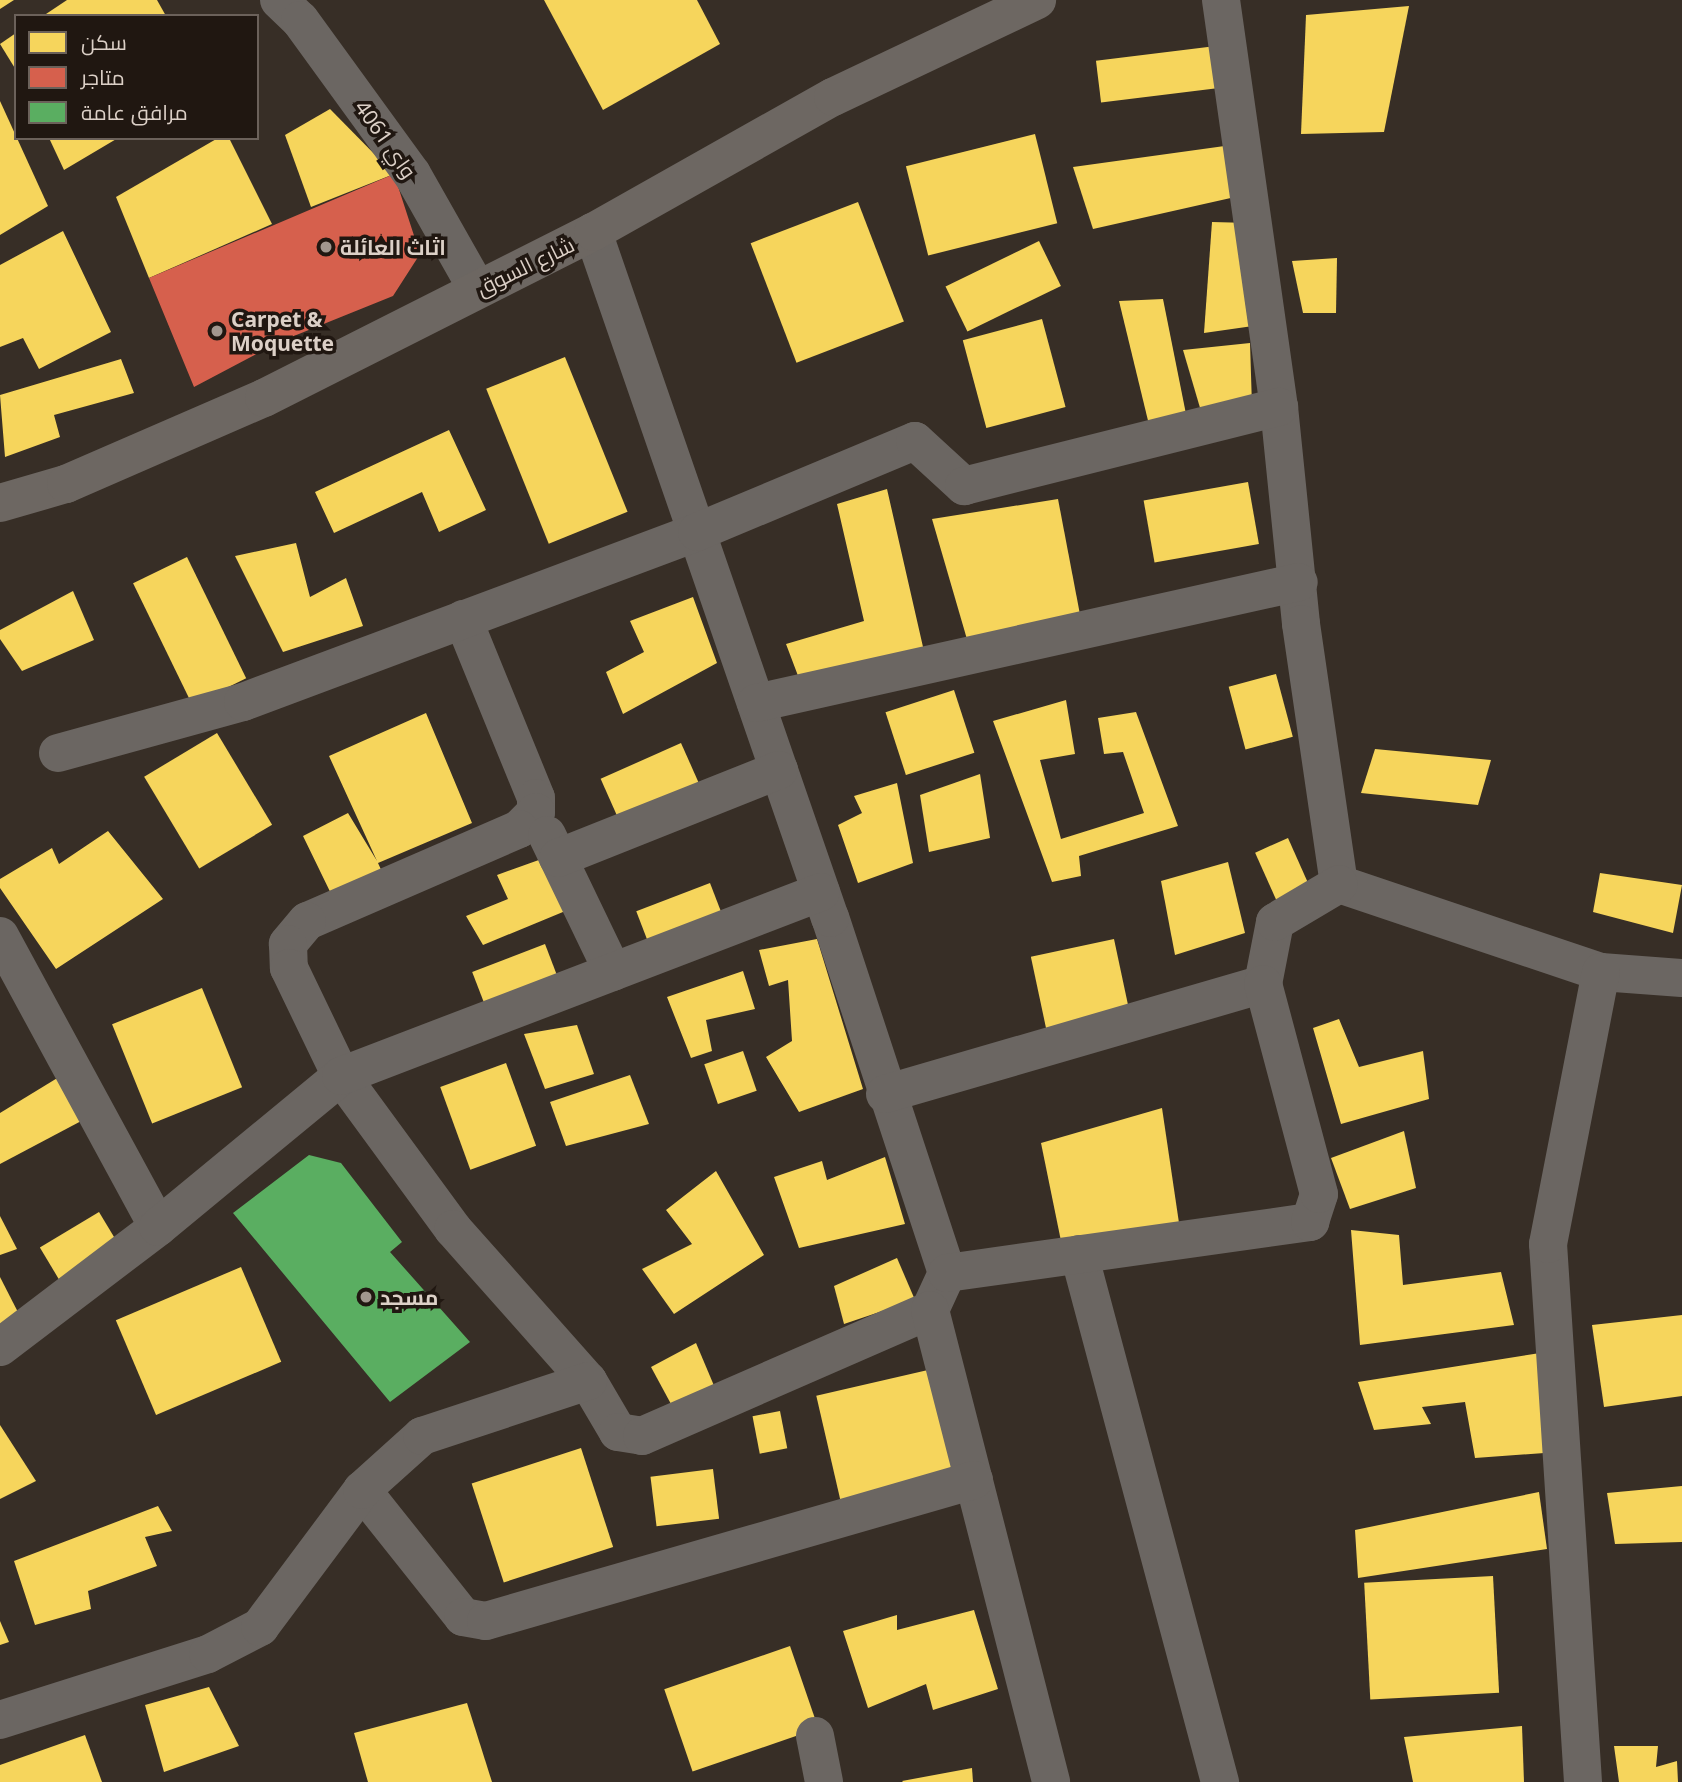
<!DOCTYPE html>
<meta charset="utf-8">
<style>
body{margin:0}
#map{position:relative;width:1682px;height:1782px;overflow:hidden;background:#372e26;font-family:"Noto Sans",Cairo,sans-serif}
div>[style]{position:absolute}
.homes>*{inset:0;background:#f6d55c;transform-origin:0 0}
.shops>*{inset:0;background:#d6604d}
.public>*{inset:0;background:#5aae61}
.street>*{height:38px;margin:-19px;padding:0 19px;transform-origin:19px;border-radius:19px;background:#6b6662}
.primary>*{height:38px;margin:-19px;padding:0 19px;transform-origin:19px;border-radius:19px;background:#6d6762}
.dots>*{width:19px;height:19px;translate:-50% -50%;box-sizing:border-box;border:4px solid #201711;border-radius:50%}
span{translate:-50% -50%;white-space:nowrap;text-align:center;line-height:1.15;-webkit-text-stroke:7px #201711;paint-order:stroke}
.street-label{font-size:21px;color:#dcd0c7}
.poi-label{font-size:21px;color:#dcd0c7;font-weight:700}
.left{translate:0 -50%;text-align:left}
.legend{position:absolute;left:14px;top:14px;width:245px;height:126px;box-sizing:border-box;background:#201711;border:2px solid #6b615a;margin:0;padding:9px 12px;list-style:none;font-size:21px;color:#dcd0c7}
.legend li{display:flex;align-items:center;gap:14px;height:35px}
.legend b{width:35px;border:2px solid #6b615a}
</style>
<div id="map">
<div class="homes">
<div style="clip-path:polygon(0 0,14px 0,0 9px)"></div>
<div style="clip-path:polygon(67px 0,157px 0,166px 16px,43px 16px)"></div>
<div style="clip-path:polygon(544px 0,697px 0,720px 44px,603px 110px)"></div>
<div style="clip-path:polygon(1409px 6px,1384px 132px,1301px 134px,1306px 15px)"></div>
<div style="clip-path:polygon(16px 33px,16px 70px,0 44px)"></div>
<div style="left:1224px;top:45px;width:42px;height:129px;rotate:83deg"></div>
<div style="clip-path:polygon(0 101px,48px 206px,0 235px)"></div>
<div style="clip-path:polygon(330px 109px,394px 174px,311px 207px,285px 135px)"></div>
<div style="left:1035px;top:134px;width:92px;height:133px;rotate:76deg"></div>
<div style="clip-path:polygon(49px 138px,118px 138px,64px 170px)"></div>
<div style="clip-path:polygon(218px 138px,229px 138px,272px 224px,149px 278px,116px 197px)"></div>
<div style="clip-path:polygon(1239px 144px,1244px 195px,1093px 229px,1073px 167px)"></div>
<div style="left:858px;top:202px;width:128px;height:115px;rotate:69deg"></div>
<div style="clip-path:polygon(1212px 222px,1250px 223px,1260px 325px,1204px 333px)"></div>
<div style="clip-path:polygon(63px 231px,111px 332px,39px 369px,23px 338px,0 347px,0 265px)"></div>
<div style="left:1039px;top:241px;width:50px;height:104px;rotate:64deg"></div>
<div style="clip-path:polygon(1337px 258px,1336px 313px,1303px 313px,1292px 261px)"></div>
<div style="clip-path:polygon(1163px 299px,1188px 424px,1151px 433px,1119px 301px)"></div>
<div style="left:1042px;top:319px;width:91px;height:82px;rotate:75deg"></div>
<div style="clip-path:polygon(1250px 343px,1252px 406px,1203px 418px,1183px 350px)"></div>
<div style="left:565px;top:357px;width:167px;height:85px;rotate:68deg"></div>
<div style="clip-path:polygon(121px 359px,134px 393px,54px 415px,60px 437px,5px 457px,0 395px)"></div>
<div style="clip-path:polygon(449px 430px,486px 510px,439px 532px,422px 492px,334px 533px,315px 492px)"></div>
<div style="left:1248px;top:482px;width:63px;height:106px;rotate:80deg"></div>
<div style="clip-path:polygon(887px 489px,926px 660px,803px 689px,786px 644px,864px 621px,837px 504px)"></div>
<div style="clip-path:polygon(1058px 499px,1082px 625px,971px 653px,932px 519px)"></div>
<div style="clip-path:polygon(296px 543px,310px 597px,346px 578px,363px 626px,283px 652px,235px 556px)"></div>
<div style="left:187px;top:557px;width:135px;height:60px;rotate:64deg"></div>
<div style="clip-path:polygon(73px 591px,94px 640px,22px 671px,0 639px,0 630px)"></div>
<div style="clip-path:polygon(693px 597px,717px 663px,623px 714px,606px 672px,644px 652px,630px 621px)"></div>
<div style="left:1276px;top:674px;width:65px;height:49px;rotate:75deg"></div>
<div style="left:954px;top:690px;width:66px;height:72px;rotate:72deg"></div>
<div style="clip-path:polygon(1066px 700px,1075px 754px,1040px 760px,1061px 839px,1144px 813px,1123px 752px,1104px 754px,1098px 718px,1136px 712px,1178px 826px,1079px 856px,1081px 876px,1052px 882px,993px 721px)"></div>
<div style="clip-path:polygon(426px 713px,472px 823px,378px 863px,388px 885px,337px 906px,303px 836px,348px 813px,377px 861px,329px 756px)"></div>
<div style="left:217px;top:733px;width:107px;height:85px;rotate:59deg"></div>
<div style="left:681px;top:743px;width:59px;height:88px;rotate:66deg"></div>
<div style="clip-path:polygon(1375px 749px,1491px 760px,1478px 805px,1361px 793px)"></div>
<div style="clip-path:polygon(980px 774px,990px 838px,929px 852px,920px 795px)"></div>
<div style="clip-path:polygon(897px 783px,913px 863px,858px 883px,838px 825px,862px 813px,854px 796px)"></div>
<div style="clip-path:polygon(108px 831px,163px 899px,56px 969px,0 888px,0 879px,52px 848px,59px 864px)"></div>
<div style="left:1288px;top:838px;width:64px;height:36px;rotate:66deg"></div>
<div style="clip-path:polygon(550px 856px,575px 907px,483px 945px,466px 916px,508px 899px,497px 875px)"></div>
<div style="clip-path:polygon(1228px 862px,1245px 933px,1175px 955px,1161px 881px)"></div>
<div style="clip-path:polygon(1600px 873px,1682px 885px,1673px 933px,1593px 912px)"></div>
<div style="left:710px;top:883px;width:45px;height:79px;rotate:69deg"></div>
<div style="clip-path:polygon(817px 939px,863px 1089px,799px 1112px,766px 1057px,792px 1041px,788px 980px,769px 986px,759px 950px)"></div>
<div style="left:1114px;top:939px;width:80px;height:85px;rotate:78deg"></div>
<div style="left:545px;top:944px;width:43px;height:78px;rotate:69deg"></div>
<div style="clip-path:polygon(743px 971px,755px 1009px,706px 1020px,712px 1051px,691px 1058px,667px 997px)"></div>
<div style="left:202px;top:988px;width:107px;height:97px;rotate:68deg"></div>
<div style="clip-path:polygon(1339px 1019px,1359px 1067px,1423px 1051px,1429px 1099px,1341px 1124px,1313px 1028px)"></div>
<div style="clip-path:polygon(577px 1025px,594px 1074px,545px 1089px,524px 1034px)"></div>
<div style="left:743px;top:1051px;width:42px;height:41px;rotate:71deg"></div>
<div style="left:506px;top:1063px;width:88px;height:70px;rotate:70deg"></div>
<div style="clip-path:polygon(630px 1075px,649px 1124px,566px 1146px,550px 1102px)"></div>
<div style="clip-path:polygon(59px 1077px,85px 1119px,0 1164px,0 1113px)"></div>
<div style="clip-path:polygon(1162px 1108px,1179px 1223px,1062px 1246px,1041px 1143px)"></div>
<div style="clip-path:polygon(1404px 1131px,1416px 1188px,1350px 1209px,1331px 1158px)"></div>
<div style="clip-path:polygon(885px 1157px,905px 1224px,799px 1248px,774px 1177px,822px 1161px,827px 1180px)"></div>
<div style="clip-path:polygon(716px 1171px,764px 1255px,674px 1314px,642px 1269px,692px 1244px,666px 1210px)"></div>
<div style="left:99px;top:1212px;width:43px;height:69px;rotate:59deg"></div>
<div style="clip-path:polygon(0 1216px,17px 1249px,0 1255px)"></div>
<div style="clip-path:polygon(1351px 1230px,1399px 1235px,1403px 1285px,1501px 1272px,1514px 1325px,1360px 1345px)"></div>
<div style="clip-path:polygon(897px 1258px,915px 1300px,844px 1324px,834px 1286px)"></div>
<div style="left:241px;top:1267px;width:103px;height:136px;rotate:67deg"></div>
<div style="clip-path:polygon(0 1277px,23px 1322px,0 1330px)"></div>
<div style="clip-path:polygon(1682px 1315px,1682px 1396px,1604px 1407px,1592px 1325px)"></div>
<div style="clip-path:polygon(696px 1343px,715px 1388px,671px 1404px,651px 1367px)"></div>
<div style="clip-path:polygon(1553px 1351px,1558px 1452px,1475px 1458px,1465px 1402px,1422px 1407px,1431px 1424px,1374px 1430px,1358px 1382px)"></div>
<div style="left:941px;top:1367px;width:108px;height:128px;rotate:77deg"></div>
<div style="left:780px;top:1411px;width:38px;height:28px;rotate:79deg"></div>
<div style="clip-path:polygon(0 1425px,36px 1481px,0 1499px)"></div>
<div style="left:581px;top:1448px;width:104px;height:115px;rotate:72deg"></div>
<div style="left:713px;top:1469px;width:50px;height:63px;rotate:83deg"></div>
<div style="clip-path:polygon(1682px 1486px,1682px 1542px,1615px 1544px,1607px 1493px)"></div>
<div style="clip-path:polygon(1539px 1492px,1547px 1549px,1358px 1578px,1355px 1530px)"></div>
<div style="clip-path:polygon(158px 1506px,172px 1531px,145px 1537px,157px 1566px,88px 1591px,91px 1609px,35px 1625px,14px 1561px)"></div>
<div style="left:1493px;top:1576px;width:117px;height:129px;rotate:87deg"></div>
<div style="clip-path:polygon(974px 1610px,998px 1689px,933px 1710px,926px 1684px,868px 1708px,843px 1631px,897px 1615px,897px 1630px)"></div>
<div style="clip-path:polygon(0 1621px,9px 1642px,0 1645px)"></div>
<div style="left:790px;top:1646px;width:87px;height:133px;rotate:71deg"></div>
<div style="clip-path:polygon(209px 1687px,239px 1746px,164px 1772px,145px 1705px)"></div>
<div style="clip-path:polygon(467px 1703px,492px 1782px,368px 1782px,354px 1733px)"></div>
<div style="clip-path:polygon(1522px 1726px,1524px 1782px,1413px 1782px,1404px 1737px)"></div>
<div style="clip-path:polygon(85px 1735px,102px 1782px,0 1782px,0 1765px)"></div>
<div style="clip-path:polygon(1614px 1746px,1658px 1746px,1656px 1767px,1677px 1761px,1678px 1782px,1619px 1782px)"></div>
<div style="clip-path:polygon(972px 1768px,973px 1782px,903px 1782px,902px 1781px)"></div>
</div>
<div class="shops">
<div style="clip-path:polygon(394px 174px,420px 254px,393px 296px,279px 342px,194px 387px,149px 278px)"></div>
</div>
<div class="public">
<div style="clip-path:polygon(309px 1155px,341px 1163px,402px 1242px,390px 1252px,470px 1342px,390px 1402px,233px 1213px)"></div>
</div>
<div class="street">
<div style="left:279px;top:0;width:29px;rotate:44deg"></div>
<div style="left:300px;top:20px;width:190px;rotate:54deg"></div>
<div style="left:412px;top:174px;width:132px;rotate:60.5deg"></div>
<div style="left:1221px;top:0;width:411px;rotate:81.9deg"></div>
<div style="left:1279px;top:407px;width:218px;rotate:84.2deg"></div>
<div style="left:1301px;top:624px;width:263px;rotate:81.7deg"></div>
<div style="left:1339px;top:884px;width:276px;rotate:18.6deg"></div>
<div style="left:1601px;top:972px;width:81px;rotate:4.2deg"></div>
<div style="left:463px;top:619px;width:193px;rotate:67.8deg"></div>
<div style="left:536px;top:798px;width:14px;rotate:90deg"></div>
<div style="left:536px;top:812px;width:24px;rotate:135deg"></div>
<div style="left:519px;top:829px;width:231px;rotate:156.5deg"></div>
<div style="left:307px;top:921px;width:30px;rotate:130deg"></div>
<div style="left:288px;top:944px;width:24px;rotate:88deg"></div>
<div style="left:289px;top:968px;width:120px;rotate:64.3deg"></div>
<div style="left:341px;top:1076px;width:190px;rotate:53.8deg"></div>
<div style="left:453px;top:1229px;width:203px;rotate:48.4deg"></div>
<div style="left:588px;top:1381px;width:59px;rotate:59.5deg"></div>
<div style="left:618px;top:1432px;width:24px;rotate:9deg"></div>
<div style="left:642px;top:1436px;width:314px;rotate:-23.6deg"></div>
<div style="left:930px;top:1310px;width:41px;rotate:-65.3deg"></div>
<div style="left:947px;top:1273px;width:374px;rotate:-108.2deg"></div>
<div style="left:830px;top:918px;width:726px;rotate:-109.06deg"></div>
<div style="left:756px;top:703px;width:556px;rotate:-12.56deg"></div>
<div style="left:58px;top:753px;width:192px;rotate:-15.4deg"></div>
<div style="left:243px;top:702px;width:485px;rotate:-20.5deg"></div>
<div style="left:697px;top:532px;width:236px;rotate:-22.7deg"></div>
<div style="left:915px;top:441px;width:67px;rotate:42.6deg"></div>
<div style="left:964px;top:486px;width:325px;rotate:-14.1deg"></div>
<div style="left:547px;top:835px;width:152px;rotate:64.3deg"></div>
<div style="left:558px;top:858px;width:238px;rotate:-21.7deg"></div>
<div style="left:0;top:936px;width:331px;rotate:61.5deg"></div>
<div style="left:885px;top:1094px;width:394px;rotate:-16.2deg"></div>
<div style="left:1263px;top:984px;width:63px;rotate:-79deg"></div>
<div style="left:1275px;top:922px;width:74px;rotate:-30.7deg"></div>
<div style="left:1079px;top:1254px;width:547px;rotate:75.05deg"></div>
<div style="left:947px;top:1273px;width:367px;rotate:-8deg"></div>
<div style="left:1310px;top:1222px;width:29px;rotate:-72deg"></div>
<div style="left:1319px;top:1194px;width:217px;rotate:-104.9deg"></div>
<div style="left:930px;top:1310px;width:487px;rotate:75.6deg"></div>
<div style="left:0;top:1347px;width:198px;rotate:-37.2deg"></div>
<div style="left:158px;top:1227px;width:237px;rotate:-39.5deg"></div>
<div style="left:341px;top:1076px;width:514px;rotate:-20.97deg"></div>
<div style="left:362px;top:1490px;width:162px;rotate:51.5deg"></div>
<div style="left:463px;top:1617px;width:23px;rotate:10deg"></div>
<div style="left:486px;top:1621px;width:508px;rotate:-16.12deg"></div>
<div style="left:0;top:1720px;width:218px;rotate:-17.6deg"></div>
<div style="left:208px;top:1654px;width:59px;rotate:-27.4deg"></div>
<div style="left:260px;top:1627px;width:171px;rotate:-53.3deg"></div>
<div style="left:362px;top:1490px;width:81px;rotate:-42deg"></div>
<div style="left:422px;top:1436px;width:175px;rotate:-18.3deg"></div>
<div style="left:815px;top:1736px;width:47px;rotate:78.9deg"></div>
<div style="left:1583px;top:1782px;width:539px;rotate:-93.72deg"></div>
<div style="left:1548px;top:1244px;width:277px;rotate:-79deg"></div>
</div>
<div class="primary">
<div style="left:0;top:503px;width:69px;rotate:-16.1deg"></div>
<div style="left:66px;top:484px;width:216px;rotate:-23.5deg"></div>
<div style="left:264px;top:398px;width:369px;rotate:-26.8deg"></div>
<div style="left:593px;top:232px;width:275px;rotate:-29.4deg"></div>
<div style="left:833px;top:97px;width:226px;rotate:-25.4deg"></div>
</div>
<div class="dots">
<div style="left:326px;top:247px;background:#a2978f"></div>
<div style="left:217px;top:331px;background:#a2978f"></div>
<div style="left:366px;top:1297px;background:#a2978f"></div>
</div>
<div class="street-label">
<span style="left:386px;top:139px;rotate:55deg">واي 4061</span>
<span style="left:525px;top:266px;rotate:-26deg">شارع السوق</span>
</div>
<div class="poi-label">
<span class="left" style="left:340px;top:247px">اثاث العائلة</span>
<span class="left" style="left:231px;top:331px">Carpet &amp;<br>Moquette</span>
<span class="left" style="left:380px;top:1297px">مسجد</span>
</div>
<ul class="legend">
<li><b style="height:19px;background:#f6d55c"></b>سكن</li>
<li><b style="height:19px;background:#d6604d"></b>متاجر</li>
<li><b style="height:19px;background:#5aae61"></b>مرافق عامة</li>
</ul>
</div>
